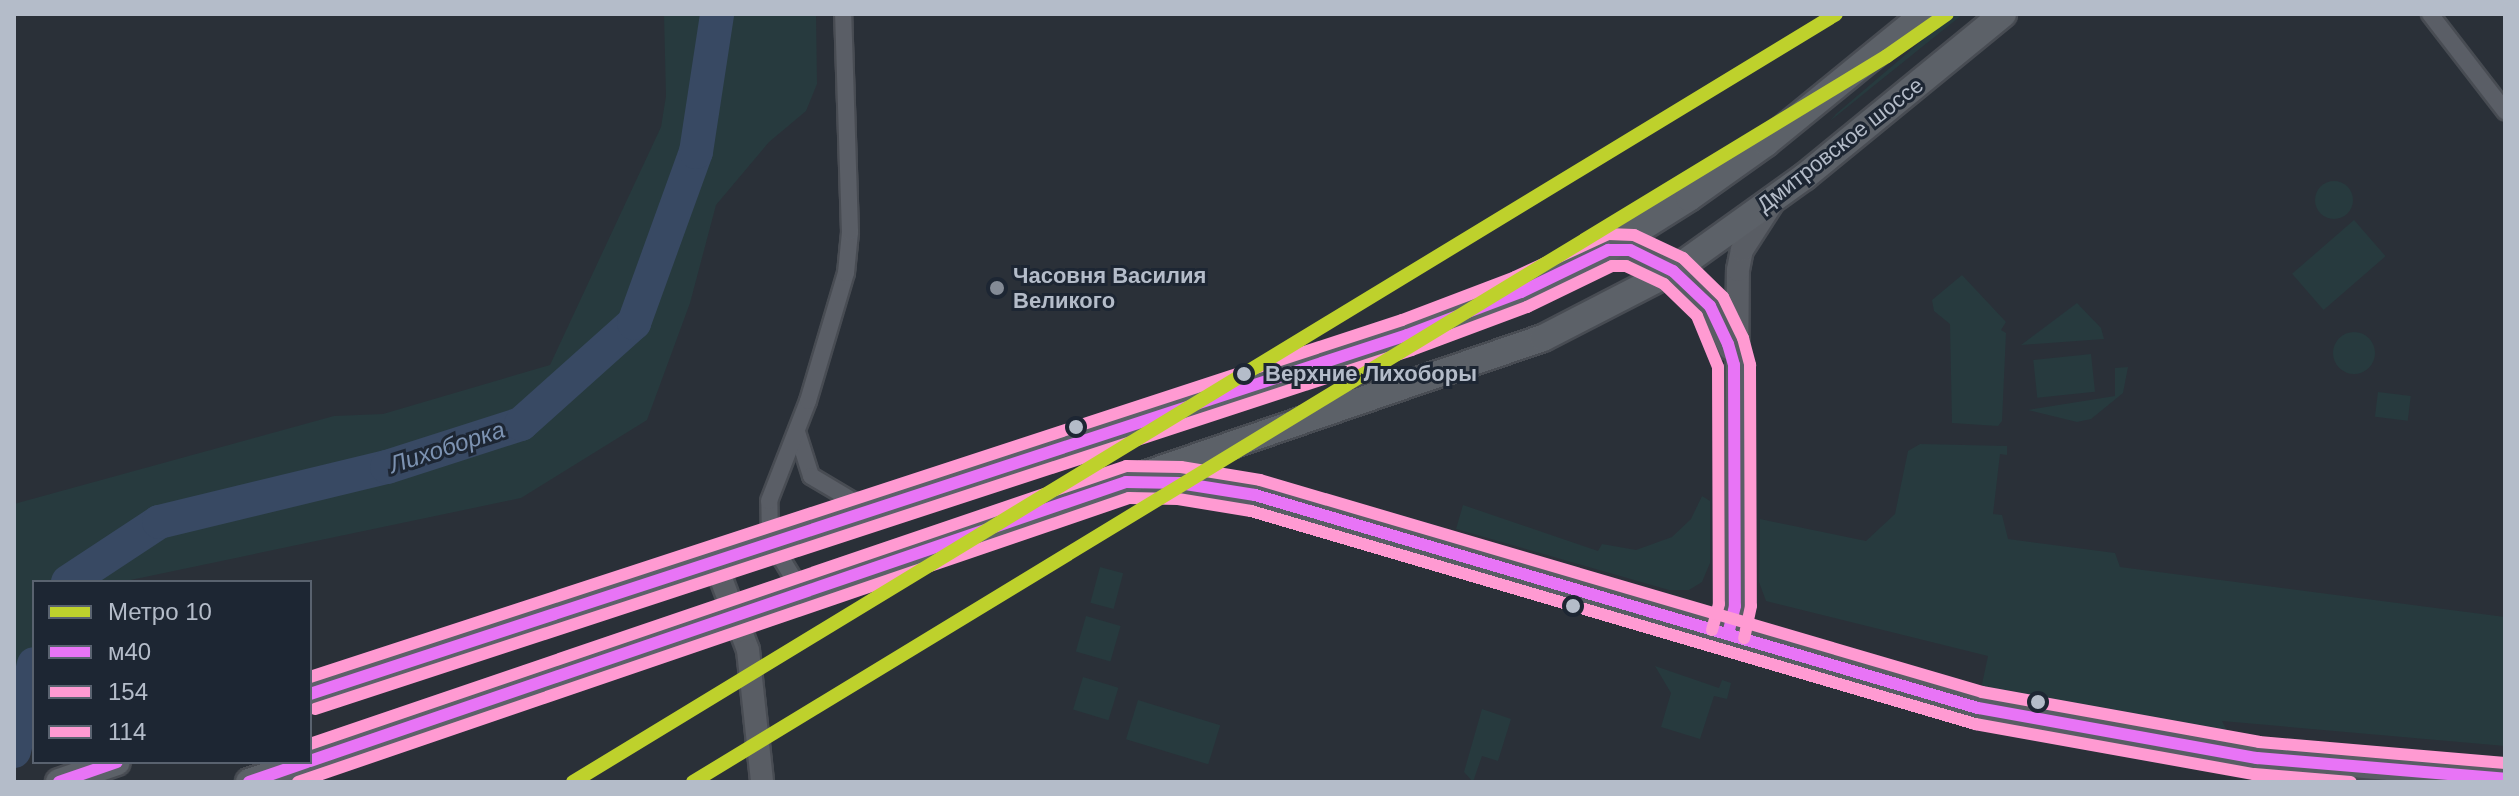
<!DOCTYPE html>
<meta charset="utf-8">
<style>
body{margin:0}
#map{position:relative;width:2519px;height:796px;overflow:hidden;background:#2a3038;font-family:Arial,sans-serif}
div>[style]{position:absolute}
.green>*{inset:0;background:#273a3e;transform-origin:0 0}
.round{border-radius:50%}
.river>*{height:34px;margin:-17px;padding:0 17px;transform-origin:17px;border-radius:17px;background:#384963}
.roads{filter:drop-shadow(2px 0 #484c53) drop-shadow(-2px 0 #484c53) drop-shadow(0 2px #484c53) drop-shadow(0 -2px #484c53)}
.street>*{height:16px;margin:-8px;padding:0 8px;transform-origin:8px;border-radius:8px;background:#5a5e66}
.secondary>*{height:22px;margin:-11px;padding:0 11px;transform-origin:11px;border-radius:11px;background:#595d64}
.primary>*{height:26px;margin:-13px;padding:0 13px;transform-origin:13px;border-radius:13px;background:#5c6168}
.bus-1>*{height:12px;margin:-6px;padding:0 6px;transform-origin:6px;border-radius:6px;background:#e874f6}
.bus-2>*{height:12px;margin:-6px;padding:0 6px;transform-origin:6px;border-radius:6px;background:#ff9ad2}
.bus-3>*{height:12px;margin:-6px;padding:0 6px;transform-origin:6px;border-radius:6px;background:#ff9ad2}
.metro-1>*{height:14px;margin:-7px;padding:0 7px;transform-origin:7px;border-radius:7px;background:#bed12c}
.dots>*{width:22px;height:22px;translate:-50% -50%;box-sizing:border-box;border:4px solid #1d2633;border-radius:50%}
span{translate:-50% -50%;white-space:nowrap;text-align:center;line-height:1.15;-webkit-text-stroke:6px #1d2633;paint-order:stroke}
.street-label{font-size:22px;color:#b4bcc9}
.poi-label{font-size:22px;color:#b4bcc9;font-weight:700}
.left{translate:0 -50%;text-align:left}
.stop-label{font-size:22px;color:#b4bcc9;font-weight:700}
.water-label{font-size:24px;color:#7c92b1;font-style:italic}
.frame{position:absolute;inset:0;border:16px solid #b4bcc9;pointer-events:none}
.legend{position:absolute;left:32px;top:580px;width:280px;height:184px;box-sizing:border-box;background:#1d2633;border:2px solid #59626f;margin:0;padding:10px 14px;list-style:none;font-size:24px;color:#b4bcc9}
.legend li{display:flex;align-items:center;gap:16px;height:40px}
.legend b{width:40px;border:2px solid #59626f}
</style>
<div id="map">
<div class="green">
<div style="clip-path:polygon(664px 14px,816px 14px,817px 84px,806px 111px,769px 142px,716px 205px,690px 303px,647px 420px,521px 498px,121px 582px,34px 582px,34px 703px,14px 708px,14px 504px,334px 416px,383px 414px,550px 365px,661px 127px,666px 96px)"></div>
<div style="clip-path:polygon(1953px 14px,1963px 14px,1830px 121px,1836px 114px)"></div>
<div class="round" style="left:2315px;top:181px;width:38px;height:38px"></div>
<div style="left:2354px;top:220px;width:48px;height:82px;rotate:49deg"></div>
<div style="clip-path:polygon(1962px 275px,2006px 322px,2001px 330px,2006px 333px,2002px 421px,1998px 426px,1952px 423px,1950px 324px,1934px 311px,1932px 300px)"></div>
<div style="clip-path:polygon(2077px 303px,2101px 328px,2104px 339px,2021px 345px)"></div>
<div class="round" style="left:2333px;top:332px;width:42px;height:42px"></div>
<div style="left:2091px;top:354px;width:38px;height:58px;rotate:84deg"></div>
<div style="clip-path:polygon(2128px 367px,2123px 393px,2091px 419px,2077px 422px,2028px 410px,2115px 396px,2115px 368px)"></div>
<div style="left:2378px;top:392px;width:33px;height:25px;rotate:7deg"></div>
<div style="clip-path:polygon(1920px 444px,2007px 446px,2007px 455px,2000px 454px,1993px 514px,2002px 515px,2008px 539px,2115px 553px,2120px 567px,2505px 617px,2505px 746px,2222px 721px,2230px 737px,1981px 689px,1988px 656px,1766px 601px,1759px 582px,1760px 519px,1866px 541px,1895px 514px,1908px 451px)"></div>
<div style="clip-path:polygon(1702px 496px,1710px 501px,1710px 563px,1702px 582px,1689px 590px,1669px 590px,1456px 529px,1463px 505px,1598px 551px,1602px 544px,1636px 550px,1672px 537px,1691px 519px)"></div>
<div style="left:1100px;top:567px;width:24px;height:37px;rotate:15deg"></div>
<div style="left:1086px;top:616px;width:36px;height:37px;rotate:16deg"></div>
<div style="clip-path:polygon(1655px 666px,1719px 688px,1722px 680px,1731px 683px,1727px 699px,1714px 696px,1700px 739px,1661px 727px,1671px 693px)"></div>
<div style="left:1083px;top:677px;width:37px;height:34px;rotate:17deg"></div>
<div style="left:1138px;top:700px;width:86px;height:41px;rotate:17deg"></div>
<div style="clip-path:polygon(1482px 709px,1511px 719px,1498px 761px,1482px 756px,1473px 782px,1464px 772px)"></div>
</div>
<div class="river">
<div style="left:68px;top:582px;width:109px;rotate:-33.4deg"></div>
<div style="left:159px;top:522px;width:235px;rotate:-13.6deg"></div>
<div style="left:387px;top:467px;width:141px;rotate:-17.8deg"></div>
<div style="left:521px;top:424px;width:152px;rotate:-41.8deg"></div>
<div style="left:634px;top:323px;width:182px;rotate:-70.1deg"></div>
<div style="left:696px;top:152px;width:140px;rotate:-81.3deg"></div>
<div style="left:14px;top:751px;width:89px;rotate:-77.1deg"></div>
</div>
<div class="roads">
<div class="street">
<div style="left:2430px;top:14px;width:123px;rotate:52.3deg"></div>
<div style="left:797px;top:432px;width:46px;rotate:72.3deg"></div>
<div style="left:811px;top:476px;width:63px;rotate:30.7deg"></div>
<div style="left:800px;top:589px;width:57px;rotate:-121.5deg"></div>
<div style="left:770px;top:540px;width:39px;rotate:-91deg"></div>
<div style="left:769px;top:501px;width:107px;rotate:-68.7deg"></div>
<div style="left:808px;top:401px;width:134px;rotate:-73.5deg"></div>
<div style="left:846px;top:273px;width:41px;rotate:-84.4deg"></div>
<div style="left:850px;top:232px;width:218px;rotate:-91.8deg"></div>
</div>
<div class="secondary">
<div style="left:1608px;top:250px;width:22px"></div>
<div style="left:1630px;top:250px;width:48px;rotate:26deg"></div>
<div style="left:1673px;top:271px;width:51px;rotate:43.4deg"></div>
<div style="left:1710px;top:306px;width:47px;rotate:65.1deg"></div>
<div style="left:1132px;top:482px;width:47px;rotate:1.2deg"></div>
<div style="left:1179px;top:483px;width:77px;rotate:9deg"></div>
<div style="left:1255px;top:495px;width:754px;rotate:16.42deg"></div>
<div style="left:1978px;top:708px;width:283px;rotate:10.2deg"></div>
<div style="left:2257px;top:758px;width:249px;rotate:4.8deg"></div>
<div style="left:714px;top:560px;width:96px;rotate:69.3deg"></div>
<div style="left:748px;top:650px;width:133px;rotate:83.9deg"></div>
<div style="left:1728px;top:634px;width:29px;rotate:-76deg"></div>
<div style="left:1735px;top:606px;width:336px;rotate:-89.5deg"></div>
<div style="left:1738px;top:270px;width:20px;rotate:-79deg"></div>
<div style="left:1742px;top:250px;width:54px;rotate:-57.2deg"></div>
</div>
<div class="primary">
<div style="left:310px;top:694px;width:1154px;rotate:-18.12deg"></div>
<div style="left:1407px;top:335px;width:122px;rotate:-20.7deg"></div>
<div style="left:1521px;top:292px;width:78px;rotate:-24.9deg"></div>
<div style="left:1592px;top:259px;width:115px;rotate:-32.2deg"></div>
<div style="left:1689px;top:198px;width:95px;rotate:-35.5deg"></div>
<div style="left:1766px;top:143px;width:204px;rotate:-39.2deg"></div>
<div style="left:59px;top:782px;width:61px;rotate:-19deg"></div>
<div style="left:249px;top:782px;width:1368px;rotate:-18.94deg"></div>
<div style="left:1543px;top:338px;width:146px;rotate:-27.3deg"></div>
<div style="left:1673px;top:271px;width:161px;rotate:-35.7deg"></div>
<div style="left:1804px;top:177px;width:257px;rotate:-39.3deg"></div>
</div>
</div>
<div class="bus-1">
<div style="left:310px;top:694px;width:1154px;rotate:-18.12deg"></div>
<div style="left:1407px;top:335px;width:122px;rotate:-20.7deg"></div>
<div style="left:1521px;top:292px;width:97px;rotate:-25.8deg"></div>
<div style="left:1608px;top:250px;width:22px"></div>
<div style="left:1630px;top:250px;width:48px;rotate:26deg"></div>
<div style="left:1673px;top:271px;width:51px;rotate:43.4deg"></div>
<div style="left:1710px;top:306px;width:42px;rotate:64.7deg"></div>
<div style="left:1728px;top:344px;width:22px;rotate:74deg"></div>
<div style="left:1734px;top:365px;width:241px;rotate:89.8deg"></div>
<div style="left:1735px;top:606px;width:29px;rotate:104deg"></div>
<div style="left:310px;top:761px;width:862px;rotate:-18.88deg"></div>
<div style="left:1126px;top:482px;width:53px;rotate:1.1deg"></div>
<div style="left:1179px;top:483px;width:77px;rotate:9deg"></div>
<div style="left:1255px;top:495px;width:754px;rotate:16.42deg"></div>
<div style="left:1978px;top:708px;width:283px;rotate:10.2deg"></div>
<div style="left:2257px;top:758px;width:249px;rotate:4.8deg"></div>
<div style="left:59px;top:782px;width:61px;rotate:-19deg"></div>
<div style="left:249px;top:782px;width:61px;rotate:-19deg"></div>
</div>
<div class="bus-2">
<div style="left:315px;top:709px;width:1154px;rotate:-18.12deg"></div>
<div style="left:1412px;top:350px;width:123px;rotate:-20.5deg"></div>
<div style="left:1527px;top:307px;width:94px;rotate:-25.8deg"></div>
<div style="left:1612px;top:266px;width:14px"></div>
<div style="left:1626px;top:266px;width:42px;rotate:25.3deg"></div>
<div style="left:1664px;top:284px;width:46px;rotate:44.1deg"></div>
<div style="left:1697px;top:316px;width:55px;rotate:67.6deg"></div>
<div style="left:1718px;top:367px;width:237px;rotate:89.8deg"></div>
<div style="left:1719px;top:604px;width:27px;rotate:105deg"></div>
<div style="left:298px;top:782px;width:878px;rotate:-18.87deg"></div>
<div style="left:1129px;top:498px;width:49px;rotate:1.2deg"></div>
<div style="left:1178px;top:499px;width:74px;rotate:9.3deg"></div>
<div style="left:1251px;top:511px;width:755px;rotate:16.39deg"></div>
<div style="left:1975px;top:724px;width:283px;rotate:10.2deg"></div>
<div style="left:2254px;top:774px;width:97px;rotate:4.7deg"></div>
</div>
<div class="bus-3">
<div style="left:310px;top:677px;width:1149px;rotate:-18.1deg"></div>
<div style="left:1402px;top:320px;width:121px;rotate:-20.8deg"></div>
<div style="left:1515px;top:277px;width:102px;rotate:-24.8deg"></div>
<div style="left:1608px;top:234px;width:26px;rotate:2deg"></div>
<div style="left:1634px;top:235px;width:54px;rotate:25.1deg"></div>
<div style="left:1683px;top:258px;width:56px;rotate:44.3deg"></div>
<div style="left:1723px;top:297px;width:46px;rotate:64deg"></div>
<div style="left:1743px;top:338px;width:28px;rotate:75deg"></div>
<div style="left:1750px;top:365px;width:241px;rotate:89.8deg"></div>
<div style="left:1751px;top:606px;width:33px;rotate:102deg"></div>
<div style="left:310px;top:744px;width:862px;rotate:-18.81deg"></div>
<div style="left:1126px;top:466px;width:55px;rotate:1deg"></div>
<div style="left:1181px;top:467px;width:80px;rotate:9.3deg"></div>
<div style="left:1260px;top:480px;width:752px;rotate:16.36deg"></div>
<div style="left:1982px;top:692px;width:281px;rotate:10.2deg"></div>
<div style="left:2259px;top:742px;width:247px;rotate:4.9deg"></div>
</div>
<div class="metro-1">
<div style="left:573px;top:782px;width:1478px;rotate:-31.3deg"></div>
<div style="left:693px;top:782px;width:1397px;rotate:-31.3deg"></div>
<div style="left:1887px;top:56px;width:73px;rotate:-35deg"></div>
</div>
<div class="dots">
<div style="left:997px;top:288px;background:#848b96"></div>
<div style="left:1244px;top:374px;background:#b4bcc9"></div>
<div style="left:1076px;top:427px;background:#b4bcc9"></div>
<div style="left:1573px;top:606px;background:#b4bcc9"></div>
<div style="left:2038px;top:702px;background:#b4bcc9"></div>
</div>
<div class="street-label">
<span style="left:1840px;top:145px;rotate:-38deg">Дмитровское шоссе</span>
</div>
<div class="poi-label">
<span class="left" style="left:1013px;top:288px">Часовня Василия<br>Великого</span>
</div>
<div class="stop-label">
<span class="left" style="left:1265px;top:374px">Верхние Лихоборы</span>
</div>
<div class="water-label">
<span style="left:447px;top:447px;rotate:-18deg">Лихоборка</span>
</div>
<div class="frame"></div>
<ul class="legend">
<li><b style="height:10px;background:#bed12c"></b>Метро 10</li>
<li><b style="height:10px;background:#e874f6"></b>м40</li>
<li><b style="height:10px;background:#ff9ad2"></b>154</li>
<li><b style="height:10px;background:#ff9ad2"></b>114</li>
</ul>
</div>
